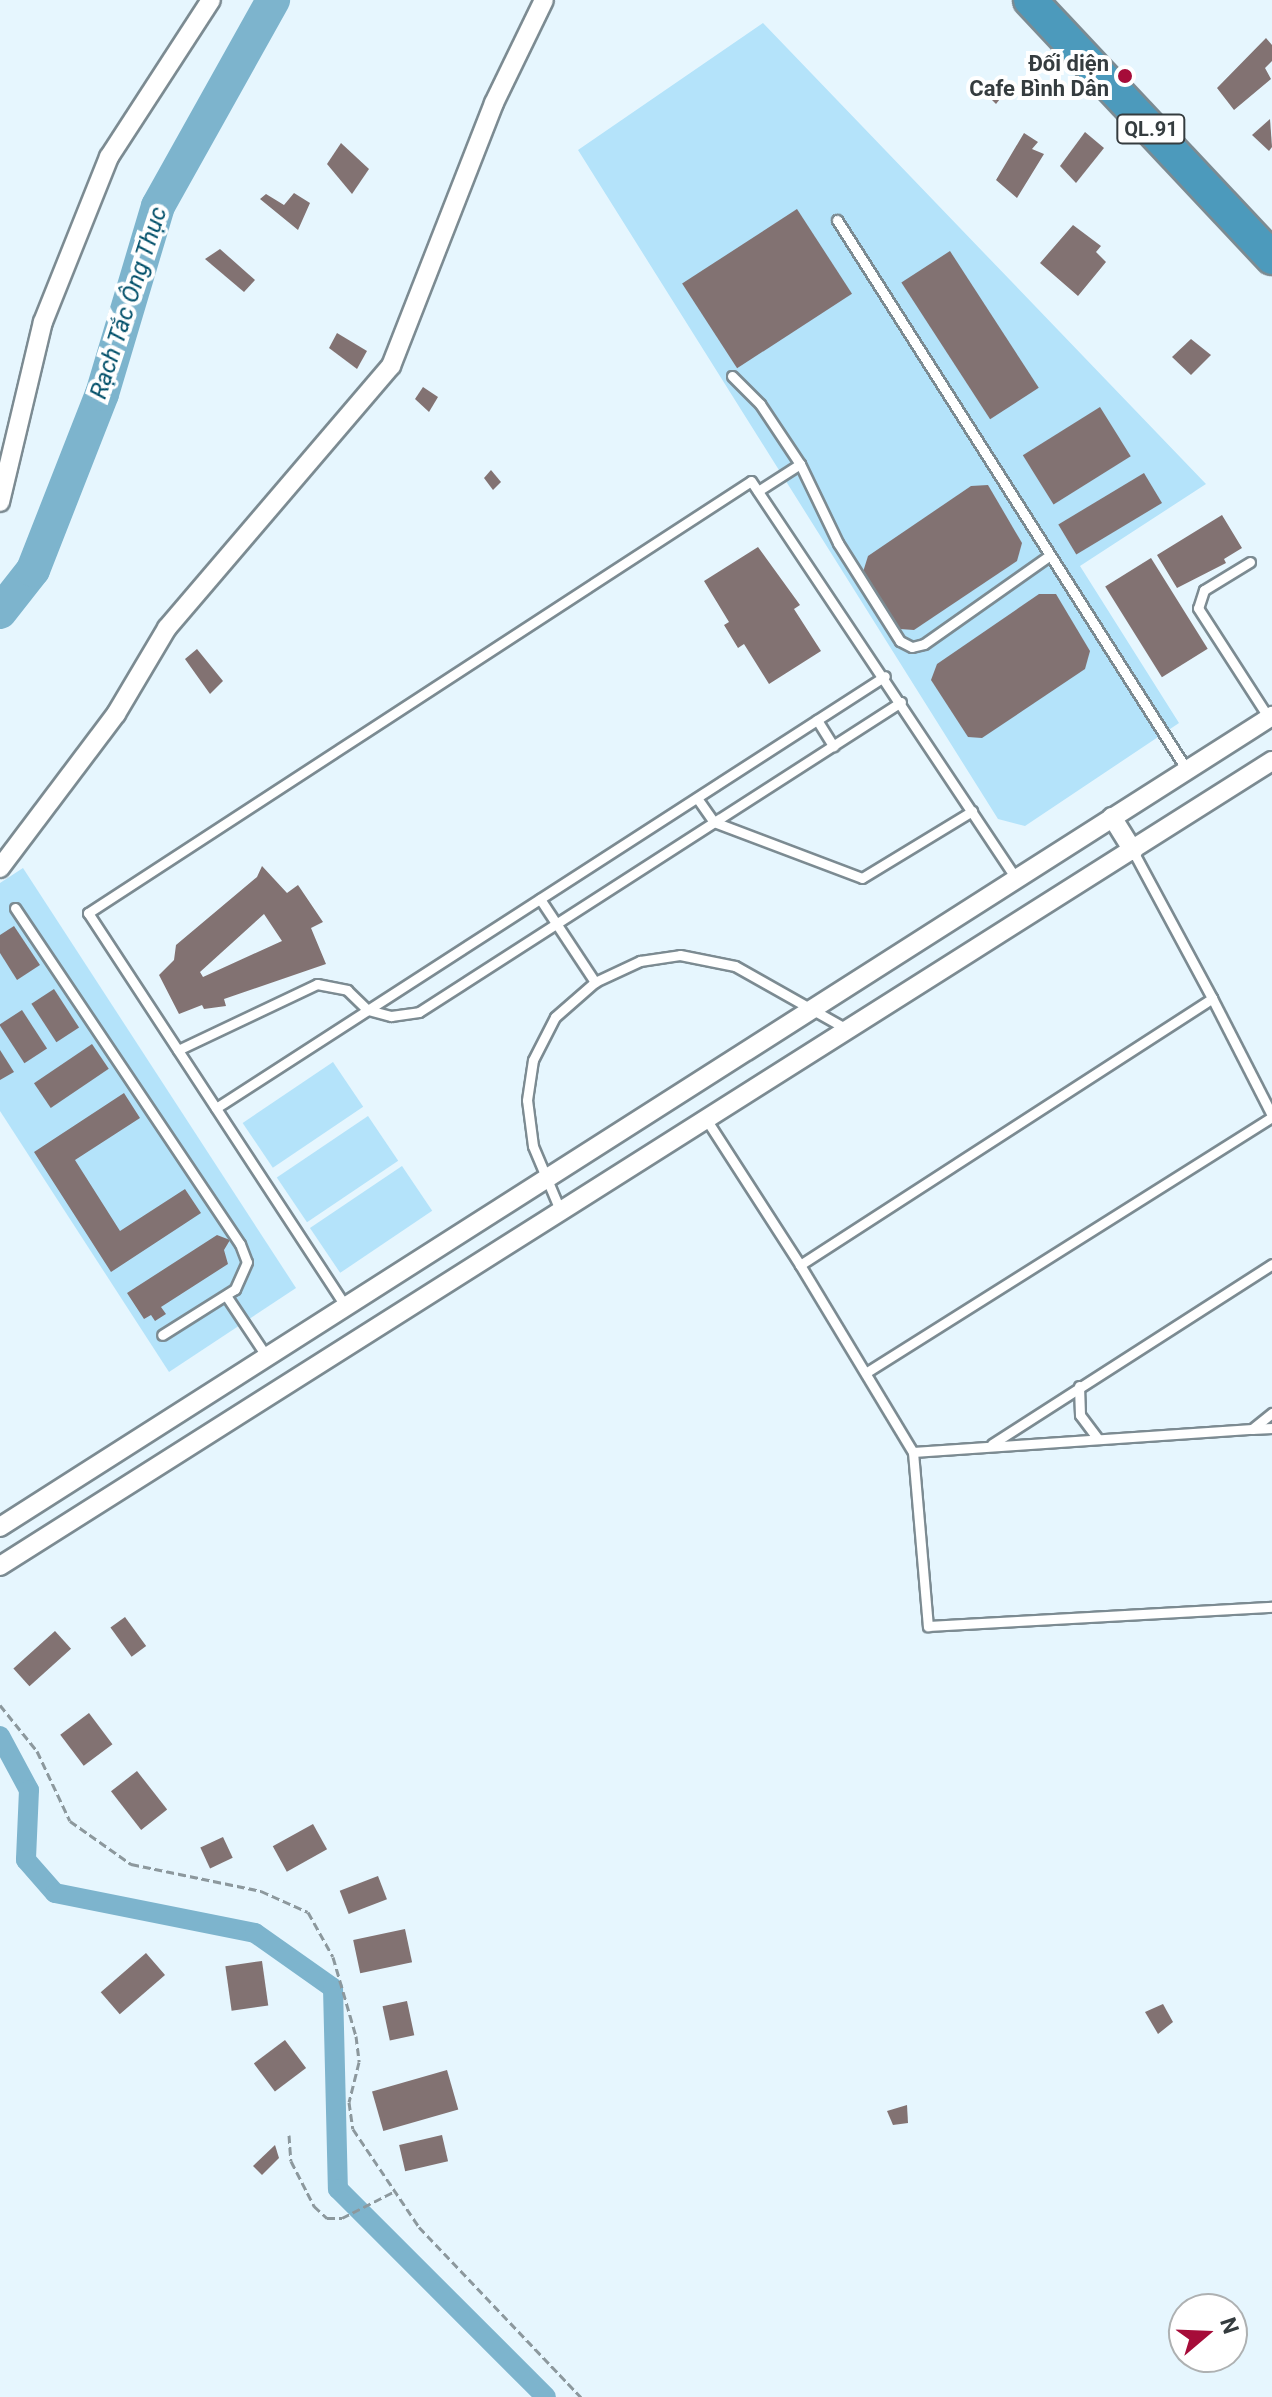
<!DOCTYPE html>
<meta charset="utf-8">
<style>
body{margin:0}
#map{position:relative;width:1272px;height:2397px;overflow:hidden;background:#e6f6fe;font-family:Roboto,sans-serif}
div>[style]{position:absolute}
.green>*{inset:0;background:#b4e3fa;transform-origin:0 0}
.canal>*{height:20px;margin:-10px;padding:0 10px;transform-origin:10px;border-radius:10px;background:#7db4cd}
.river>*{height:34px;margin:-17px;padding:0 17px;transform-origin:17px;border-radius:17px;background:#7db4cd}
.building>*{inset:0;background:#827272;transform-origin:0 0}
.path>*{height:3px;margin-top:-1.5px;transform-origin:0;background:repeating-linear-gradient(90deg,#8c989d 0 8px,transparent 0 12px)}
.roads{filter:drop-shadow(2px 0 #7c8b92) drop-shadow(-2px 0 #7c8b92) drop-shadow(0 2px #7c8b92) drop-shadow(0 -2px #7c8b92)}
.lane>*{height:9px;margin:-4.5px;padding:0 4.5px;transform-origin:4.5px;border-radius:4.5px;background:#fff}
.street>*{height:18px;margin:-9px;padding:0 9px;transform-origin:9px;border-radius:9px;background:#fff}
.highway>*{height:32px;margin:-16px;padding:0 16px;transform-origin:16px;border-radius:16px;background:#4c9abc}
.dots>*{width:22px;height:22px;translate:-50% -50%;box-sizing:border-box;border:4px solid #fff;border-radius:50%}
span{translate:-50% -50%;white-space:nowrap;text-align:center;line-height:1.15;-webkit-text-stroke:8px #fff;paint-order:stroke}
.shield-label span{padding:2px 6px;background:#fff;border:2px solid;border-radius:6px;-webkit-text-stroke-width:0}
.shield-label{font-size:20px;color:#353c3f;font-weight:700}
.poi-label{font-size:22px;color:#353c3f;font-weight:700}
.right{translate:-100% -50%;text-align:right}
.water-label{font-size:24px;color:#004f69;font-style:italic}
.north{position:absolute;left:1168px;top:2293px;width:80px;height:80px;box-sizing:border-box;background:#fff;border:2px solid #aeb1b2;border-radius:50%;rotate:71deg;font-size:22px;font-weight:700;line-height:32px;text-align:center;color:#353c3f}
.north::after{content:'';display:block;margin:auto;width:28px;height:36px;background:#a60c39;clip-path:polygon(50% 0,100% 100%,50% 72%,0 100%)}
</style>
<div id="map">
<div class="green">
<div style="clip-path:polygon(763px 23px,1206px 484px,1080px 566px,1179px 723px,1025px 826px,998px 819px,578px 150px)"></div>
<div style="clip-path:polygon(23px 868px,296px 1288px,169px 1372px,0 1111px,0 883px)"></div>
<div style="left:333px;top:1062px;width:54px;height:109px;rotate:56deg"></div>
<div style="left:368px;top:1116px;width:54px;height:110px;rotate:56deg"></div>
<div style="left:402px;top:1166px;width:54px;height:111px;rotate:56deg"></div>
</div>
<div class="canal">
<div style="left:0;top:1736px;width:61px;rotate:61.8deg"></div>
<div style="left:29px;top:1790px;width:70px;rotate:92.5deg"></div>
<div style="left:26px;top:1860px;width:44px;rotate:48.7deg"></div>
<div style="left:55px;top:1893px;width:204px;rotate:11.3deg"></div>
<div style="left:255px;top:1933px;width:95px;rotate:35.2deg"></div>
<div style="left:333px;top:1988px;width:201px;rotate:88.6deg"></div>
<div style="left:338px;top:2189px;width:294px;rotate:45deg"></div>
</div>
<div class="river">
<div style="left:0;top:612px;width:53px;rotate:-51.8deg"></div>
<div style="left:33px;top:570px;width:189px;rotate:-68.6deg"></div>
<div style="left:102px;top:394px;width:196px;rotate:-73.4deg"></div>
<div style="left:158px;top:206px;width:236px;rotate:-60.8deg"></div>
</div>
<div class="building">
<div style="clip-path:polygon(1266px 38px,1272px 45px,1272px 61px,1265px 68px,1271px 79px,1234px 110px,1217px 88px)"></div>
<div style="clip-path:polygon(999px 83px,1007px 90px,996px 104px,989px 97px)"></div>
<div style="clip-path:polygon(1270px 119px,1272px 147px,1269px 151px,1252px 135px)"></div>
<div style="clip-path:polygon(1085px 132px,1104px 148px,1076px 183px,1060px 166px)"></div>
<div style="clip-path:polygon(1024px 133px,1038px 142px,1032px 149px,1044px 154px,1017px 198px,996px 180px)"></div>
<div style="clip-path:polygon(341px 143px,369px 169px,352px 194px,327px 164px)"></div>
<div style="clip-path:polygon(294px 193px,310px 203px,298px 230px,260px 199px,266px 194px,284px 205px)"></div>
<div style="left:797px;top:209px;width:101px;height:137px;rotate:57deg"></div>
<div style="clip-path:polygon(1073px 225px,1101px 246px,1096px 252px,1106px 262px,1078px 296px,1040px 263px)"></div>
<div style="clip-path:polygon(220px 249px,255px 280px,244px 292px,205px 259px)"></div>
<div style="left:950px;top:251px;width:163px;height:58px;rotate:57deg"></div>
<div style="clip-path:polygon(337px 333px,367px 351px,357px 369px,329px 348px)"></div>
<div style="clip-path:polygon(1191px 339px,1211px 355px,1191px 375px,1172px 357px)"></div>
<div style="clip-path:polygon(423px 387px,438px 397px,429px 412px,415px 399px)"></div>
<div style="left:1100px;top:407px;width:58px;height:91px;rotate:58deg"></div>
<div style="clip-path:polygon(491px 470px,501px 482px,493px 490px,484px 478px)"></div>
<div style="left:1144px;top:473px;width:35px;height:100px;rotate:59deg"></div>
<div style="clip-path:polygon(988px 485px,1022px 543px,1017px 561px,914px 630px,900px 629px,863px 572px,868px 556px,971px 486px)"></div>
<div style="clip-path:polygon(1222px 515px,1242px 548px,1224px 559px,1226px 563px,1177px 588px,1157px 555px)"></div>
<div style="clip-path:polygon(758px 547px,800px 605px,794px 609px,821px 651px,769px 684px,744px 644px,738px 648px,724px 625px,729px 622px,704px 581px)"></div>
<div style="left:1151px;top:558px;width:107px;height:54px;rotate:58deg"></div>
<div style="clip-path:polygon(1039px 594px,1056px 594px,1090px 651px,1085px 669px,982px 738px,968px 737px,931px 680px,937px 664px)"></div>
<div style="clip-path:polygon(197px 649px,223px 681px,210px 694px,185px 659px)"></div>
<div style="clip-path:polygon(evenodd,262px 866px,287px 893px,298px 885px,323px 922px,311px 928px,326px 964px,224px 999px,226px 1006px,204px 1009px,202px 1005px,179px 1014px,159px 975px,174px 960px,176px 945px,257px 877px,262px 866px,264px 914px,282px 941px,203px 977px,200px 972px,264px 914px)"></div>
<div style="clip-path:polygon(14px 926px,40px 965px,17px 980px,0 953px,0 935px)"></div>
<div style="left:54px;top:989px;width:46px;height:27px;rotate:57deg"></div>
<div style="left:22px;top:1010px;width:46px;height:27px;rotate:57deg"></div>
<div style="left:92px;top:1044px;width:30px;height:70px;rotate:56deg"></div>
<div style="clip-path:polygon(0 1050px,14px 1072px,0 1080px)"></div>
<div style="clip-path:polygon(124px 1093px,140px 1118px,75px 1160px,120px 1231px,185px 1189px,201px 1213px,111px 1272px,34px 1152px)"></div>
<div style="clip-path:polygon(217px 1235px,230px 1240px,224px 1250px,228px 1264px,161px 1307px,166px 1314px,155px 1321px,151px 1315px,144px 1319px,127px 1293px)"></div>
<div style="left:125px;top:1617px;width:36px;height:18px;rotate:54deg"></div>
<div style="left:55px;top:1631px;width:24px;height:56px;rotate:48deg"></div>
<div style="left:89px;top:1713px;width:39px;height:36px;rotate:53deg"></div>
<div style="left:137px;top:1771px;width:49px;height:33px;rotate:52deg"></div>
<div style="left:313px;top:1824px;width:29px;height:46px;rotate:61deg"></div>
<div style="left:223px;top:1837px;width:23px;height:25px;rotate:65deg"></div>
<div style="left:378px;top:1876px;width:25px;height:41px;rotate:69deg"></div>
<div style="left:405px;top:1929px;width:34px;height:53px;rotate:78deg"></div>
<div style="left:146px;top:1953px;width:29px;height:60px;rotate:49deg"></div>
<div style="left:262px;top:1961px;width:45px;height:37px;rotate:82deg"></div>
<div style="left:407px;top:2001px;width:35px;height:25px;rotate:78deg"></div>
<div style="clip-path:polygon(1163px 2004px,1173px 2022px,1158px 2034px,1145px 2012px)"></div>
<div style="left:285px;top:2040px;width:35px;height:39px;rotate:53deg"></div>
<div style="left:447px;top:2070px;width:41px;height:78px;rotate:74deg"></div>
<div style="clip-path:polygon(907px 2105px,908px 2123px,893px 2125px,887px 2111px)"></div>
<div style="left:442px;top:2135px;width:27px;height:44px;rotate:77deg"></div>
<div style="clip-path:polygon(275px 2145px,279px 2158px,262px 2175px,253px 2166px)"></div>
</div>
<div class="path">
<div style="left:0;top:1705px;width:59px;rotate:51.2deg"></div>
<div style="left:37px;top:1751px;width:77px;rotate:64.8deg"></div>
<div style="left:70px;top:1821px;width:75px;rotate:35.2deg"></div>
<div style="left:131px;top:1864px;width:133px;rotate:11.7deg"></div>
<div style="left:261px;top:1891px;width:51px;rotate:24.1deg"></div>
<div style="left:308px;top:1912px;width:51px;rotate:60.9deg"></div>
<div style="left:333px;top:1957px;width:82px;rotate:73.8deg"></div>
<div style="left:356px;top:2036px;width:26px;rotate:83deg"></div>
<div style="left:359px;top:2062px;width:41px;rotate:104deg"></div>
<div style="left:349px;top:2102px;width:27px;rotate:82deg"></div>
<div style="left:353px;top:2129px;width:118px;rotate:56deg"></div>
<div style="left:419px;top:2227px;width:235px;rotate:46.4deg"></div>
<div style="left:289px;top:2135px;width:26px;rotate:86deg"></div>
<div style="left:291px;top:2161px;width:51px;rotate:62.9deg"></div>
<div style="left:314px;top:2206px;width:18px;rotate:43deg"></div>
<div style="left:327px;top:2218px;width:15px"></div>
<div style="left:342px;top:2218px;width:59px;rotate:-27deg"></div>
</div>
<div class="roads">
<div class="lane">
<div style="left:837px;top:220px;width:652px;rotate:57.53deg"></div>
<div style="left:732px;top:376px;width:40px;rotate:45deg"></div>
<div style="left:760px;top:404px;width:72px;rotate:56.3deg"></div>
<div style="left:800px;top:464px;width:88px;rotate:64.3deg"></div>
<div style="left:838px;top:543px;width:116px;rotate:57.7deg"></div>
<div style="left:900px;top:641px;width:13px;rotate:27deg"></div>
<div style="left:912px;top:647px;width:12px;rotate:-14deg"></div>
<div style="left:924px;top:644px;width:154px;rotate:-35.2deg"></div>
<div style="left:758px;top:491px;width:50px;rotate:-32.7deg"></div>
<div style="left:1250px;top:562px;width:54px;rotate:148.7deg"></div>
<div style="left:1204px;top:590px;width:19px;rotate:108deg"></div>
<div style="left:1198px;top:608px;width:131px;rotate:57.2deg"></div>
<div style="left:817px;top:720px;width:31px;rotate:58deg"></div>
<div style="left:697px;top:798px;width:29px;rotate:55deg"></div>
<div style="left:714px;top:822px;width:158px;rotate:20.7deg"></div>
<div style="left:862px;top:878px;width:129px;rotate:-31.3deg"></div>
<div style="left:540px;top:899px;width:100px;rotate:56.5deg"></div>
<div style="left:15px;top:908px;width:404px;rotate:56.2deg"></div>
<div style="left:240px;top:1244px;width:19px;rotate:69deg"></div>
<div style="left:247px;top:1262px;width:30px;rotate:114deg"></div>
<div style="left:235px;top:1289px;width:86px;rotate:147.8deg"></div>
<div style="left:1212px;top:998px;width:131px;rotate:62.9deg"></div>
<div style="left:178px;top:1050px;width:154px;rotate:-25.4deg"></div>
<div style="left:317px;top:984px;width:31px;rotate:11deg"></div>
<div style="left:347px;top:990px;width:29px;rotate:44deg"></div>
<div style="left:368px;top:1010px;width:24px;rotate:15deg"></div>
<div style="left:391px;top:1016px;width:28px;rotate:-8deg"></div>
<div style="left:419px;top:1012px;width:573px;rotate:-32.75deg"></div>
<div style="left:216px;top:1108px;width:796px;rotate:-32.85deg"></div>
<div style="left:706px;top:1119px;width:174px;rotate:57.2deg"></div>
<div style="left:800px;top:1265px;width:491px;rotate:-32.9deg"></div>
<div style="left:1212px;top:998px;width:167px;rotate:-118.3deg"></div>
<div style="left:560px;top:1210px;width:69px;rotate:-112.9deg"></div>
<div style="left:533px;top:1146px;width:46px;rotate:-97.4deg"></div>
<div style="left:527px;top:1100px;width:40px;rotate:-81.5deg"></div>
<div style="left:533px;top:1060px;width:48px;rotate:-62.9deg"></div>
<div style="left:555px;top:1017px;width:53px;rotate:-41.2deg"></div>
<div style="left:595px;top:982px;width:50px;rotate:-25deg"></div>
<div style="left:640px;top:961px;width:40px;rotate:-8.5deg"></div>
<div style="left:680px;top:955px;width:56px;rotate:11.3deg"></div>
<div style="left:735px;top:966px;width:129px;rotate:29.4deg"></div>
<div style="left:800px;top:1265px;width:218px;rotate:58.9deg"></div>
<div style="left:913px;top:1452px;width:340px;rotate:-3.9deg"></div>
<div style="left:1252px;top:1429px;width:26px;rotate:-39deg"></div>
<div style="left:227px;top:1297px;width:72px;rotate:56.3deg"></div>
<div style="left:346px;top:1307px;width:471px;rotate:-123.2deg"></div>
<div style="left:88px;top:913px;width:791px;rotate:-33.09deg"></div>
<div style="left:751px;top:481px;width:478px;rotate:56.3deg"></div>
<div style="left:867px;top:1372px;width:479px;rotate:-32.2deg"></div>
<div style="left:1079px;top:1386px;width:29px;rotate:88deg"></div>
<div style="left:1080px;top:1415px;width:30px;rotate:53deg"></div>
<div style="left:1252px;top:1429px;width:20px;rotate:-3deg"></div>
<div style="left:992px;top:1444px;width:333px;rotate:-32.7deg"></div>
<div style="left:913px;top:1452px;width:175px;rotate:85.1deg"></div>
<div style="left:928px;top:1626px;width:345px;rotate:-3.2deg"></div>
</div>
<div class="street">
<div style="left:0;top:502px;width:185px;rotate:-76.6deg"></div>
<div style="left:43px;top:322px;width:178px;rotate:-68.2deg"></div>
<div style="left:109px;top:157px;width:187px;rotate:-57deg"></div>
<div style="left:1112px;top:817px;width:40px;rotate:58deg"></div>
<div style="left:0;top:868px;width:193px;rotate:-53deg"></div>
<div style="left:116px;top:714px;width:100px;rotate:-59.3deg"></div>
<div style="left:167px;top:628px;width:345px;rotate:-49.5deg"></div>
<div style="left:391px;top:366px;width:282px;rotate:-68.6deg"></div>
<div style="left:494px;top:103px;width:114px;rotate:-64.1deg"></div>
<div style="left:0;top:1527px;width:1509px;rotate:-32.52deg"></div>
<div style="left:0;top:1566px;width:1505px;rotate:-32.33deg"></div>
</div>
<div class="highway">
<div style="left:1030px;top:0;width:354px;rotate:46.8deg"></div>
</div>
</div>
<div class="dots">
<div style="left:1125px;top:76px;background:#a60c39"></div>
</div>
<div class="shield-label">
<span style="left:1151px;top:129px">QL.91</span>
</div>
<div class="poi-label">
<span class="right" style="left:1109px;top:76px">Đối diện<br>Cafe Bình Dân</span>
</div>
<div class="water-label">
<span style="left:129px;top:303px;rotate:-72deg">Rạch Tắc Ông Thục</span>
</div>
<div class="north">N</div>
</div>
